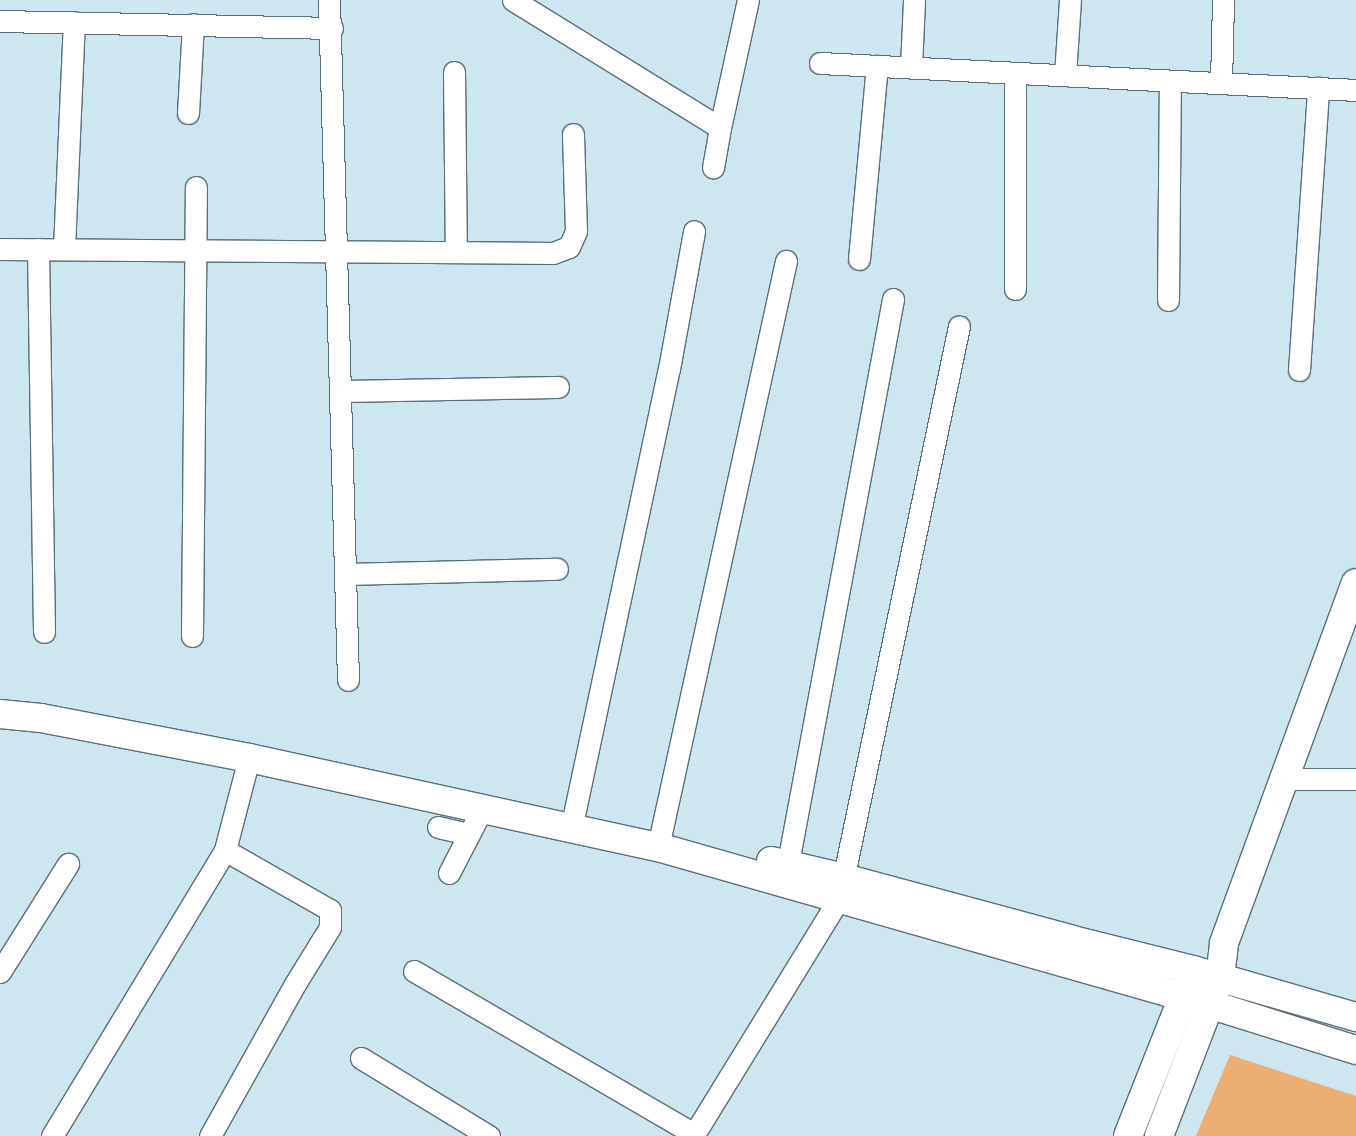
<!DOCTYPE html>
<style>
body{margin:0}
#map{position:relative;width:1356px;height:1136px;overflow:hidden;background:#cde6f0;font-family:"DejaVu Sans",sans-serif}
div>[style]{position:absolute}
.green>*{inset:0;background:#edae73}
.roads{filter:drop-shadow(1px 0 #596f79) drop-shadow(-1px 0 #596f79) drop-shadow(0 1px #596f79) drop-shadow(0 -1px #596f79)}
.minor>*{height:21px;margin:-10.5px;padding:0 10.5px;transform-origin:10.5px;border-radius:10.5px;background:#fff}
.tertiary>*{height:28px;margin:-14px;padding:0 14px;transform-origin:14px;border-radius:14px;background:#fff}
span{translate:-50% -50%;white-space:nowrap;text-align:center;line-height:1.15;-webkit-text-stroke:4px #daf3fe;paint-order:stroke}
</style>
<div id="map">
<div class="green">
<div style="clip-path:polygon(1230px 1055px,1356px 1096px,1356px 1136px,1196px 1136px)"></div>
</div>
<div class="roads">
<div class="minor">
<div style="left:329px;top:0;width:680px;rotate:88.4deg"></div>
<div style="left:513px;top:0;width:243px;rotate:31.7deg"></div>
<div style="left:720px;top:128px;width:40px;rotate:100deg"></div>
<div style="left:0;top:21px;width:332px;rotate:1.2deg"></div>
<div style="left:820px;top:63px;width:537px;rotate:2.88deg"></div>
<div style="left:911px;top:67px;width:67px;rotate:-87.4deg"></div>
<div style="left:454px;top:72px;width:180px;rotate:89.4deg"></div>
<div style="left:1065px;top:75px;width:75px;rotate:-86.2deg"></div>
<div style="left:1221px;top:83px;width:83px;rotate:-88.6deg"></div>
<div style="left:188px;top:113px;width:89px;rotate:-86.8deg"></div>
<div style="left:720px;top:128px;width:131px;rotate:-77.7deg"></div>
<div style="left:0;top:249px;width:553px;rotate:0.41deg"></div>
<div style="left:553px;top:253px;width:17px;rotate:-21deg"></div>
<div style="left:569px;top:247px;width:17px;rotate:-66deg"></div>
<div style="left:576px;top:231px;width:97px;rotate:-91.8deg"></div>
<div style="left:38px;top:249px;width:383px;rotate:89.1deg"></div>
<div style="left:64px;top:249px;width:227px;rotate:-87.5deg"></div>
<div style="left:859px;top:259px;width:194px;rotate:-84.7deg"></div>
<div style="left:1015px;top:289px;width:216px;rotate:-90deg"></div>
<div style="left:1168px;top:300px;width:219px;rotate:-89.5deg"></div>
<div style="left:1299px;top:370px;width:283px;rotate:-86.1deg"></div>
<div style="left:341px;top:391px;width:217px;rotate:-1.1deg"></div>
<div style="left:346px;top:574px;width:211px;rotate:-1.4deg"></div>
<div style="left:192px;top:636px;width:449px;rotate:-89.5deg"></div>
<div style="left:1284px;top:779px;width:72px"></div>
<div style="left:438px;top:827px;width:32px;rotate:13deg"></div>
<div style="left:571px;top:829px;width:470px;rotate:-78deg"></div>
<div style="left:669px;top:369px;width:140px;rotate:-79.7deg"></div>
<div style="left:658px;top:847px;width:600px;rotate:-77.68deg"></div>
<div style="left:449px;top:873px;width:72px;rotate:-62.7deg"></div>
<div style="left:785px;top:879px;width:590px;rotate:-79.45deg"></div>
<div style="left:414px;top:971px;width:324px;rotate:30.2deg"></div>
<div style="left:0;top:972px;width:128px;rotate:-57.8deg"></div>
<div style="left:361px;top:1058px;width:150px;rotate:31.4deg"></div>
<div style="left:52px;top:1136px;width:334px;rotate:-58.8deg"></div>
<div style="left:225px;top:850px;width:95px;rotate:-75.4deg"></div>
<div style="left:210px;top:1136px;width:174px;rotate:-60.8deg"></div>
<div style="left:295px;top:984px;width:67px;rotate:-58.4deg"></div>
<div style="left:330px;top:927px;width:17px;rotate:-90deg"></div>
<div style="left:330px;top:910px;width:121px;rotate:-150.3deg"></div>
<div style="left:693px;top:1136px;width:278px;rotate:-58.4deg"></div>
<div style="left:839px;top:899px;width:585px;rotate:-78.17deg"></div>
</div>
<div class="tertiary">
<div style="left:0;top:714px;width:41px;rotate:5.6deg"></div>
<div style="left:41px;top:718px;width:212px;rotate:10.9deg"></div>
<div style="left:249px;top:758px;width:419px;rotate:12.3deg"></div>
<div style="left:658px;top:847px;width:573px;rotate:15.9deg"></div>
<div style="left:1209px;top:1004px;width:154px;rotate:17.4deg"></div>
<div style="left:771px;top:861px;width:75px;rotate:13.1deg"></div>
<div style="left:844px;top:878px;width:237px;rotate:15.1deg"></div>
<div style="left:1073px;top:940px;width:124px;rotate:14deg"></div>
<div style="left:1193px;top:970px;width:170px;rotate:16.1deg"></div>
<div style="left:1128px;top:1136px;width:166px;rotate:-68.4deg"></div>
<div style="left:1159px;top:1136px;width:170px;rotate:-69deg"></div>
<div style="left:1220px;top:977px;width:34px;rotate:-83deg"></div>
<div style="left:1224px;top:943px;width:383px;rotate:-69.9deg"></div>
</div>
</div>
</div>
